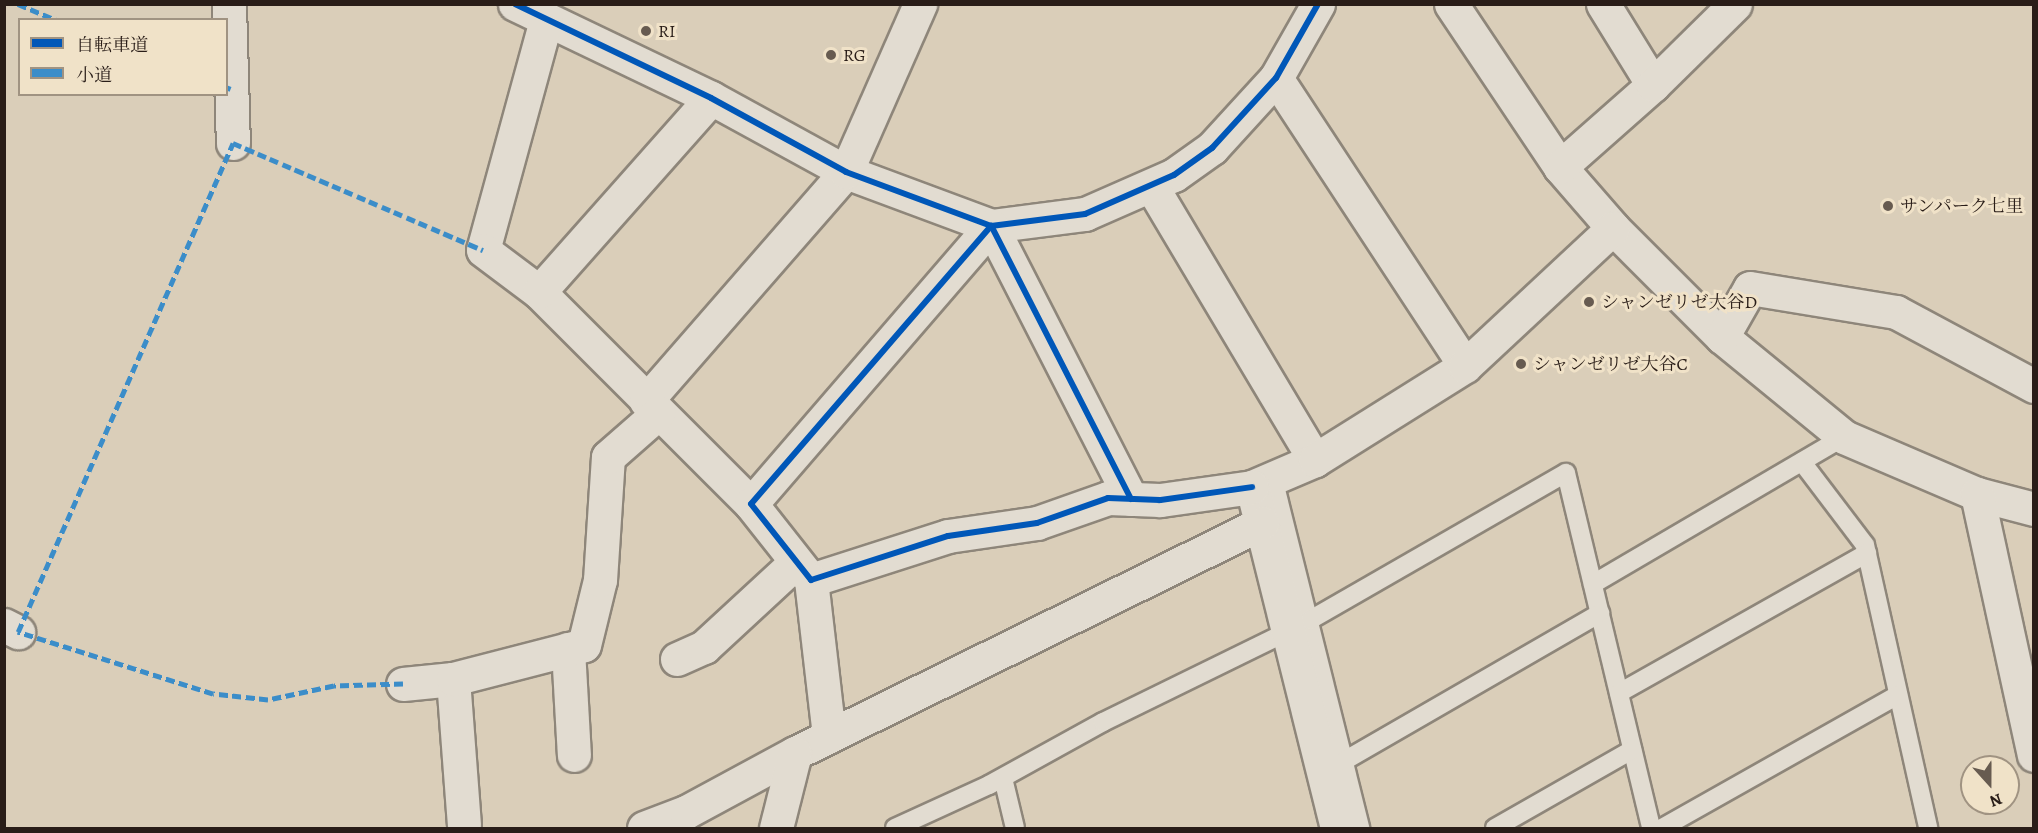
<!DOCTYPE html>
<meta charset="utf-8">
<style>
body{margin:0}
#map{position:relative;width:2038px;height:833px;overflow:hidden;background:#daceb9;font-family:Alegreya,"Noto Serif JP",serif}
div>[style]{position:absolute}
.roads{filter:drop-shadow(2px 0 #8e867a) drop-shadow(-2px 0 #8e867a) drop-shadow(0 2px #8e867a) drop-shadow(0 -2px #8e867a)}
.service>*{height:18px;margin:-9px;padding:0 9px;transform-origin:9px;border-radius:9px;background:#e2dcd1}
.minor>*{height:33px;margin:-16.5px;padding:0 16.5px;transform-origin:16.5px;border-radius:16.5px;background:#e2dcd1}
.quiet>*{height:4.5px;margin-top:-2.25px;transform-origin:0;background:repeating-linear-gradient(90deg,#3b8dc9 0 9px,transparent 0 13.5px)}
.cycleway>*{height:6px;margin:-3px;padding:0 3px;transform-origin:3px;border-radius:3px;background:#0057b8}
.dots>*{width:16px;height:16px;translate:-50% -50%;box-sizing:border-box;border:3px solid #f0e2c8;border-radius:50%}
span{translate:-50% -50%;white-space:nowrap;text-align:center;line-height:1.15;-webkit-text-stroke:6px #f0e2c8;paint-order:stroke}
.poi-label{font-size:18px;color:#291d18}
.left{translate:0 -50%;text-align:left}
.frame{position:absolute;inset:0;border:6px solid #291d18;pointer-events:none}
.legend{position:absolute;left:18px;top:18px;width:210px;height:78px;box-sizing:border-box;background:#f0e2c8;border:2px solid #a09382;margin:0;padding:8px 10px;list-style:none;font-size:18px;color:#291d18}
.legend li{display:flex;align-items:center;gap:12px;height:30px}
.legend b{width:30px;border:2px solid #a09382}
.north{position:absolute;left:1960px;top:755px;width:60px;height:60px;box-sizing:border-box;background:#f0e2c8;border:2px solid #a09382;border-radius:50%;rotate:159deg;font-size:16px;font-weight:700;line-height:24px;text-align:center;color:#291d18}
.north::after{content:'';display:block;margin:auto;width:21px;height:27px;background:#675b50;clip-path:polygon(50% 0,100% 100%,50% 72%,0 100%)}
</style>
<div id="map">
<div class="roads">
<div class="service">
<div style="left:1802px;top:462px;width:104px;rotate:52.8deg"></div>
<div style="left:1865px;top:545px;width:290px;rotate:77.4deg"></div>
<div style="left:1273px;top:478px;width:361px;rotate:76deg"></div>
<div style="left:1593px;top:584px;width:291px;rotate:-30.4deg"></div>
<div style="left:1310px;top:620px;width:295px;rotate:-29.9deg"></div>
<div style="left:1566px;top:473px;width:365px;rotate:76.5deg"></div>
<div style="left:1619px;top:693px;width:285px;rotate:-29.4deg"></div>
<div style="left:1344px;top:761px;width:296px;rotate:-30deg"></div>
<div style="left:1003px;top:778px;width:51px;rotate:76.5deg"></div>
<div style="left:895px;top:828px;width:103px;rotate:-24.6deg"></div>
<div style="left:989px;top:785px;width:130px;rotate:-28.9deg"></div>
<div style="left:1103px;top:722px;width:207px;rotate:-26.1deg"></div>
<div style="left:1495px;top:828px;width:158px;rotate:-29.7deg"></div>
<div style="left:1662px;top:828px;width:271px;rotate:-29.4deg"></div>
</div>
<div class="minor">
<div style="left:229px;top:4px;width:139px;rotate:88.4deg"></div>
<div style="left:515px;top:4px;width:217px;rotate:25.6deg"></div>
<div style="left:711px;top:98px;width:154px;rotate:28.7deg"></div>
<div style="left:846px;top:172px;width:155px;rotate:20.4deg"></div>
<div style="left:991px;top:226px;width:95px;rotate:-7.3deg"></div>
<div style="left:1085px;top:214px;width:97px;rotate:-23.7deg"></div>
<div style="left:1174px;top:175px;width:47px;rotate:-35.4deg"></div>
<div style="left:1212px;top:148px;width:95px;rotate:-47.6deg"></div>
<div style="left:1276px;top:78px;width:85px;rotate:-60.4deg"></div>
<div style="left:1451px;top:4px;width:196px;rotate:56.2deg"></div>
<div style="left:1560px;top:167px;width:81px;rotate:49deg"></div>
<div style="left:1613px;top:228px;width:154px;rotate:45deg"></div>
<div style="left:1722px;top:337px;width:158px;rotate:39.3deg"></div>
<div style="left:1844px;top:437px;width:145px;rotate:23.2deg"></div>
<div style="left:1977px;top:494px;width:59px;rotate:14.7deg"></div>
<div style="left:1603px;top:4px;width:95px;rotate:58.3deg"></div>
<div style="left:546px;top:20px;width:238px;rotate:105.3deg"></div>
<div style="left:483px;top:250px;width:70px;rotate:36.9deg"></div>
<div style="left:539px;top:292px;width:300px;rotate:45deg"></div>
<div style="left:1276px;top:78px;width:344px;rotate:56.7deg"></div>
<div style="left:1560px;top:167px;width:124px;rotate:-41.4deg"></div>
<div style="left:1653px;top:85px;width:115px;rotate:-44.6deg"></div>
<div style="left:1152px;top:187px;width:318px;rotate:59.2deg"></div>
<div style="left:1315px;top:460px;width:69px;rotate:156.8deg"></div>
<div style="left:1252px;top:487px;width:351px;rotate:76deg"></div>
<div style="left:539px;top:292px;width:259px;rotate:-48.4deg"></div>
<div style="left:1722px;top:337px;width:56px;rotate:-60.3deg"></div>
<div style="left:1750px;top:288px;width:148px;rotate:9.3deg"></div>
<div style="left:1896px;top:312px;width:157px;rotate:28.2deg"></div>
<div style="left:646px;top:401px;width:304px;rotate:-48.9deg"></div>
<div style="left:846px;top:172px;width:184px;rotate:-66.2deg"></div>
<div style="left:1315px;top:460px;width:177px;rotate:-32.1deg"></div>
<div style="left:1465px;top:366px;width:202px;rotate:-43deg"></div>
<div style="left:1977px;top:494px;width:267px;rotate:77.7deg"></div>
<div style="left:1131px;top:499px;width:307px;rotate:-117.1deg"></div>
<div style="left:991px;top:226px;width:367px;rotate:130.8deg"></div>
<div style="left:751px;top:504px;width:97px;rotate:51.7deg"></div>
<div style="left:811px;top:580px;width:144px;rotate:-17.8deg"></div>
<div style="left:948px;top:536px;width:90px;rotate:-8.3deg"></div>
<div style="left:1037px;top:523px;width:75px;rotate:-19.4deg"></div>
<div style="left:1108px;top:498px;width:52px;rotate:2.2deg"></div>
<div style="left:1160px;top:500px;width:93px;rotate:-8deg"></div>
<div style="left:811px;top:580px;width:157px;rotate:83.4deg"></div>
<div style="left:4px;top:625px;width:16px;rotate:27deg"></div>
<div style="left:568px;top:649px;width:106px;rotate:86.8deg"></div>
<div style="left:677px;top:659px;width:30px;rotate:-24deg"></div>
<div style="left:704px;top:647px;width:125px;rotate:-42.7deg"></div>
<div style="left:453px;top:679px;width:146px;rotate:85.7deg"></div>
<div style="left:403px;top:684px;width:50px;rotate:-5.7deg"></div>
<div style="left:453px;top:679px;width:135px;rotate:-14.5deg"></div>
<div style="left:584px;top:645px;width:67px;rotate:-76.2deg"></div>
<div style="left:600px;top:580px;width:123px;rotate:-86.3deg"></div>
<div style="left:608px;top:457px;width:67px;rotate:-41.3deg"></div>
<div style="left:644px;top:828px;width:45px;rotate:-20.9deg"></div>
<div style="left:686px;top:812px;width:124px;rotate:-28.4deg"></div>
<div style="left:795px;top:753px;width:521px;rotate:-26.22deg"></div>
<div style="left:776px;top:828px;width:77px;rotate:-75.8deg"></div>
</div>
</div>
<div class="quiet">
<div style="left:18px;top:4px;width:41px;rotate:22.8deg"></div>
<div style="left:226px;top:87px;width:5px;rotate:22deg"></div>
<div style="left:403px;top:684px;width:69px;rotate:178.3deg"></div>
<div style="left:334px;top:686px;width:67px;rotate:168deg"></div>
<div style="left:268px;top:700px;width:55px;rotate:-173.8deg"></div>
<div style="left:213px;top:694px;width:205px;rotate:-162.4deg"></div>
<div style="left:18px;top:632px;width:534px;rotate:-66.27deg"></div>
<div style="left:233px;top:143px;width:272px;rotate:23.2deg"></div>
</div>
<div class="cycleway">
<div style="left:515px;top:4px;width:217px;rotate:25.6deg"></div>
<div style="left:711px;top:98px;width:154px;rotate:28.7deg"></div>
<div style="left:846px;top:172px;width:155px;rotate:20.4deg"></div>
<div style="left:991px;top:226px;width:95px;rotate:-7.3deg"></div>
<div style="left:1085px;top:214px;width:97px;rotate:-23.7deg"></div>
<div style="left:1174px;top:175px;width:47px;rotate:-35.4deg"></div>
<div style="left:1212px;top:148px;width:95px;rotate:-47.6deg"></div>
<div style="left:1276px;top:78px;width:85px;rotate:-60.4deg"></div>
<div style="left:1131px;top:499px;width:307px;rotate:-117.1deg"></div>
<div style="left:991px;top:226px;width:367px;rotate:130.8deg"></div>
<div style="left:751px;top:504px;width:97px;rotate:51.7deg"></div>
<div style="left:811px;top:580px;width:144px;rotate:-17.8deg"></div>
<div style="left:948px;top:536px;width:90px;rotate:-8.3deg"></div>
<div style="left:1037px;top:523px;width:75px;rotate:-19.4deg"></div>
<div style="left:1108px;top:498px;width:52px;rotate:2.2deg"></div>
<div style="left:1160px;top:500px;width:93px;rotate:-8deg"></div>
</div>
<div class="dots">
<div style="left:646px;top:31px;background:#675b50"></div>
<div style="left:831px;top:55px;background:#675b50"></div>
<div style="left:1888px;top:206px;background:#675b50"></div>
<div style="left:1589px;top:302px;background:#675b50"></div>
<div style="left:1521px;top:364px;background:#675b50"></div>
</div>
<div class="poi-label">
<span class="left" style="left:658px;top:31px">RI</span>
<span class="left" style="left:843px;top:55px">RG</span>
<span class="left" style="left:1900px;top:206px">サンパーク七里</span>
<span class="left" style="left:1601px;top:302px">シャンゼリゼ大谷D</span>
<span class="left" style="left:1533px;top:364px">シャンゼリゼ大谷C</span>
</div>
<div class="frame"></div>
<ul class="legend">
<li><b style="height:8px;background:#0057b8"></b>自転車道</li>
<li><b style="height:8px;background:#3b8dc9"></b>小道</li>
</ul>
<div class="north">N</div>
</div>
